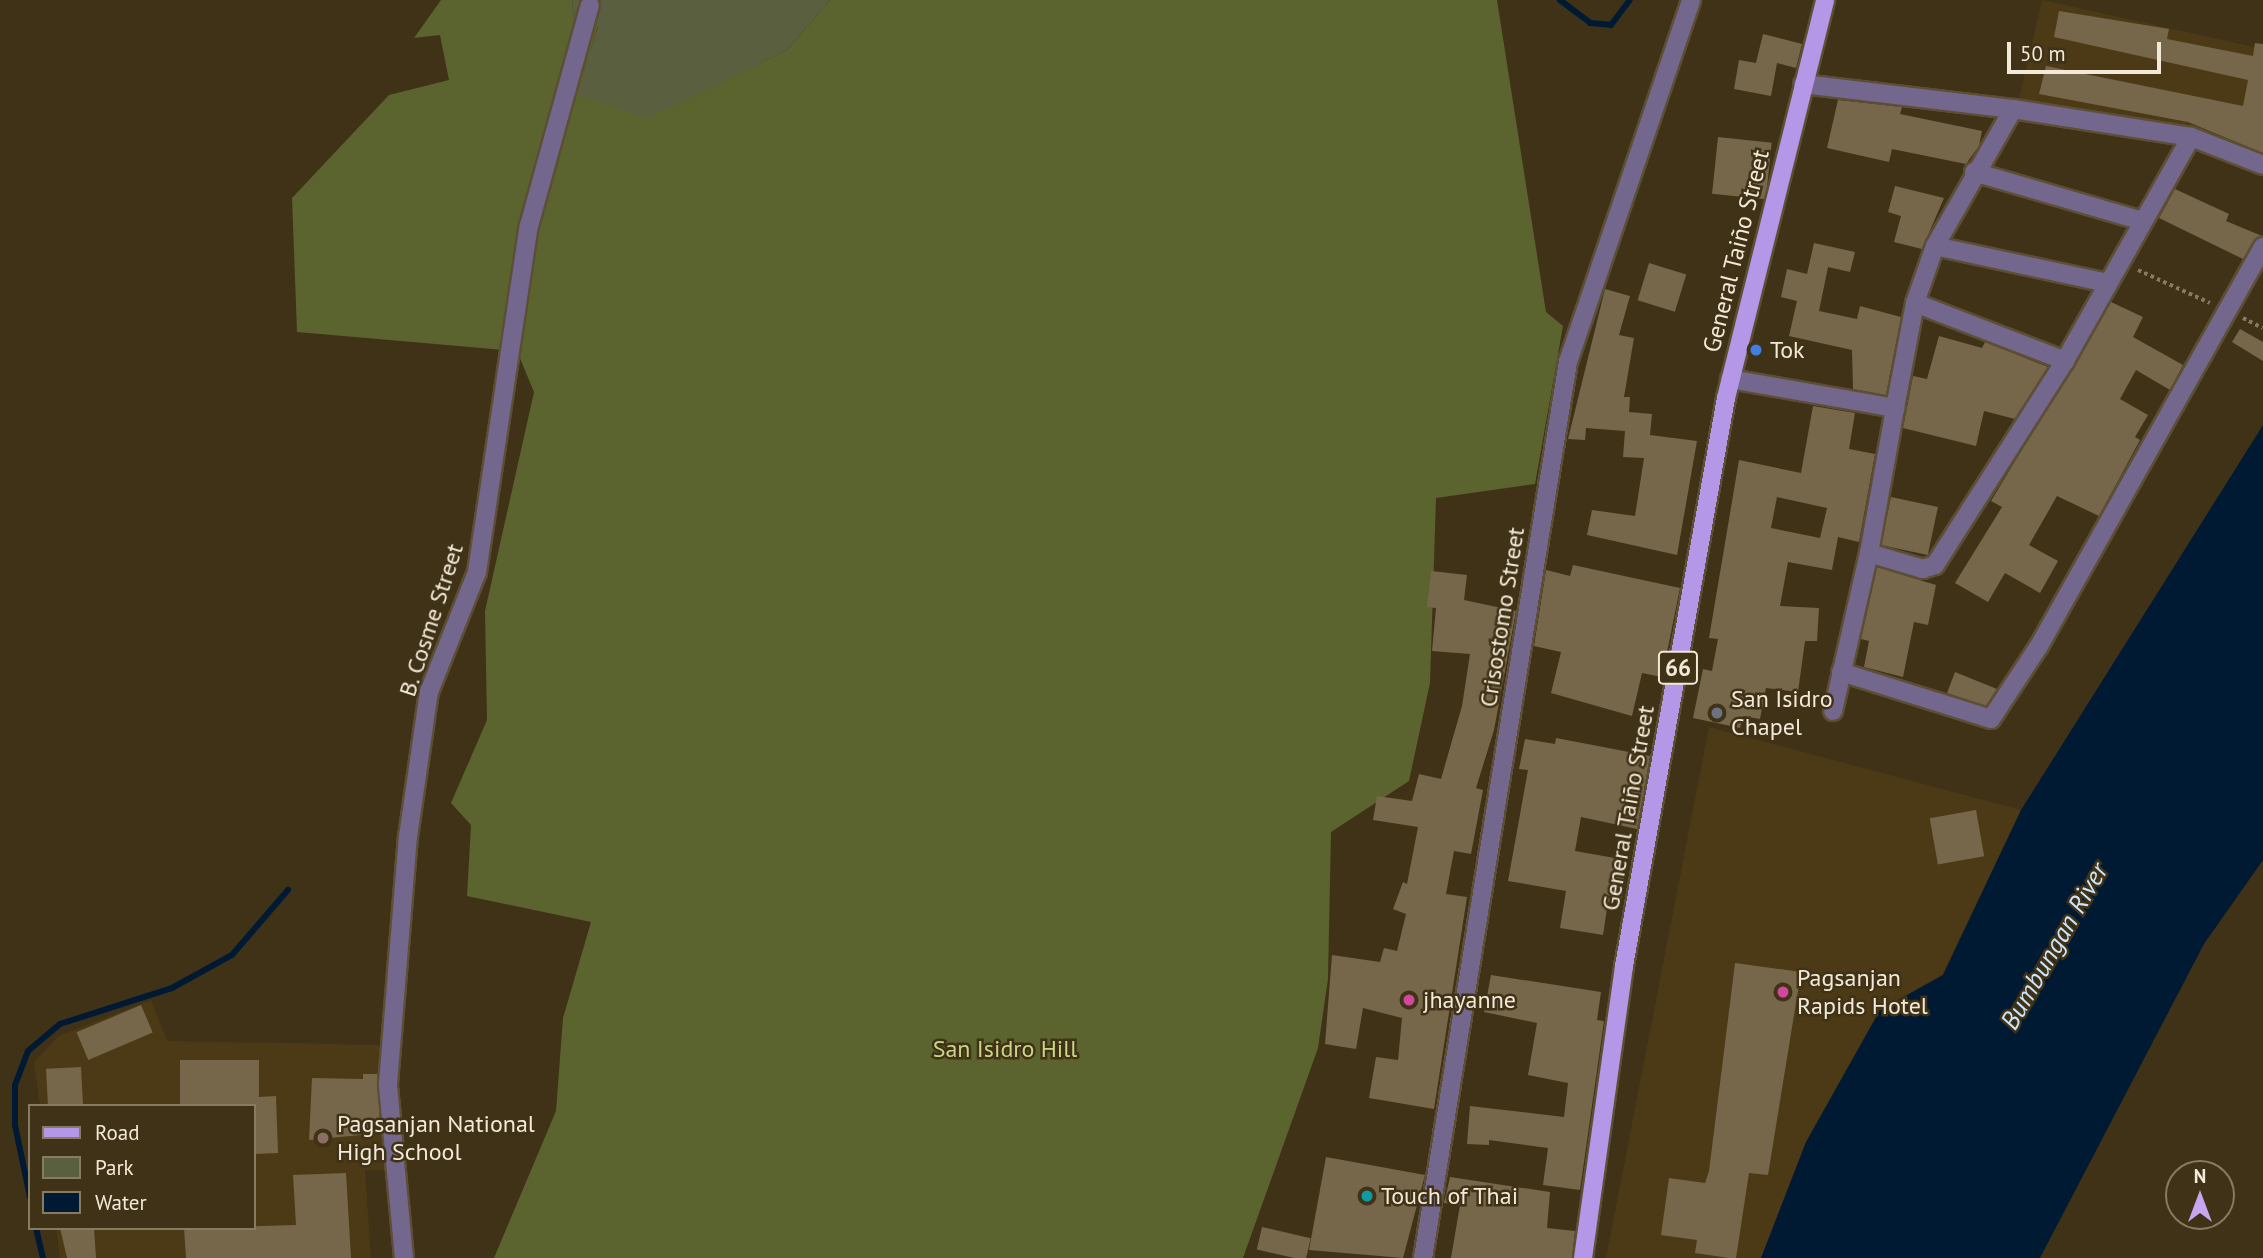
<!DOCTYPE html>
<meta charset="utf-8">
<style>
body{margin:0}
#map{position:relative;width:2263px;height:1258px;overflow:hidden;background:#403216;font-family:"PT Sans",sans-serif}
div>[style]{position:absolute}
.built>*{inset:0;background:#4c3a16}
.green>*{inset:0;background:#5a5f40}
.forest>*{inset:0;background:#5b632f}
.water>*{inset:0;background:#001a34}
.stream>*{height:6px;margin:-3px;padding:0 3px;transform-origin:3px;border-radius:3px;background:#001a34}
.building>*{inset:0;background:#77674a;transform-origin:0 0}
.path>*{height:3.5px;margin-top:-1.75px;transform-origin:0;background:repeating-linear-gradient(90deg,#867a63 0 3.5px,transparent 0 7px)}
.roads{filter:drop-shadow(2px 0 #5c4f35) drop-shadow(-2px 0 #5c4f35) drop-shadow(0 2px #5c4f35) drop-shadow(0 -2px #5c4f35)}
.minor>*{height:18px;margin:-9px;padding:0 9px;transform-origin:9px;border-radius:9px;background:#74678d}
.major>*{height:18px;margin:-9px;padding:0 9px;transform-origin:9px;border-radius:9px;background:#b497e6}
.dots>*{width:19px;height:19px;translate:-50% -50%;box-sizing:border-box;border:4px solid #403216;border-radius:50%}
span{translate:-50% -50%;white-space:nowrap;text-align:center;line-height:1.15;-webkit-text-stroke:5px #403216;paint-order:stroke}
.shield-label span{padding:2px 5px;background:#403216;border:2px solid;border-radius:5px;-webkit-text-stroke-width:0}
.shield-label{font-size:23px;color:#f2e9d9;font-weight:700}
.street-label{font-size:24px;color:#f2e9d9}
.poi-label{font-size:24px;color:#f2e9d9}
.left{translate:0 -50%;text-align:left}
.park-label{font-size:24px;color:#c8d685}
.water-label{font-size:26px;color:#cce4fc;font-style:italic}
.legend{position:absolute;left:28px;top:1104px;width:228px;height:126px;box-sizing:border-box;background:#403216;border:2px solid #877b64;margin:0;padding:9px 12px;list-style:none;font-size:21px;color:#f2e9d9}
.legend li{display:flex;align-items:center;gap:14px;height:35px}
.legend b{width:35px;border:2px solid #877b64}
.north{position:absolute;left:2165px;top:1160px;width:70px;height:70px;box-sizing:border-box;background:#403216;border:2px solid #877b64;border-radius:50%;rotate:0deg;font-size:19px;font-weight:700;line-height:28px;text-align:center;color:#f2e9d9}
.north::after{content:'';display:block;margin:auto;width:24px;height:32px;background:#c8a5ee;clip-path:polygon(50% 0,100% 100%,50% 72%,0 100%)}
.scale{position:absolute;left:2007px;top:42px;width:154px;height:32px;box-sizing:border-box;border:4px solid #f2e9d9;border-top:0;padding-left:9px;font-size:21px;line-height:24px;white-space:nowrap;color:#f2e9d9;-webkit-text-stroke:5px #403216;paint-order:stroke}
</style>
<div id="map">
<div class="built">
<div style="clip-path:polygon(2042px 0,2263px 49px,2263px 159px,2174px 125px,2019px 99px)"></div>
<div style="clip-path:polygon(1709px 727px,2021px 810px,1942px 975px,1880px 1010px,1806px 1142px,1761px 1258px,1606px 1258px)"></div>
<div style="clip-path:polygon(151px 1000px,167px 1041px,384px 1045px,394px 1170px,365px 1170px,371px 1258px,60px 1258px,56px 1228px,254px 1228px,254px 1106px,40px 1106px,34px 1062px,59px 1036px)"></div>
</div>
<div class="green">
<div style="clip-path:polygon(572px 0,830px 0,787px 50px,648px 119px,577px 95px,598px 26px,575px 29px)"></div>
</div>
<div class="forest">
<div style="clip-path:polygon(441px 0,572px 0,575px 29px,598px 25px,578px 94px,648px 118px,787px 50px,830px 0,1497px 0,1546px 312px,1563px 326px,1535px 484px,1436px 498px,1430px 683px,1409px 781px,1331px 832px,1328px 979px,1318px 1048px,1243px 1258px,494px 1258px,556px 1111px,563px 1018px,591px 922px,467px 896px,471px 825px,451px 803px,487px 720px,485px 611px,534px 392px,517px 351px,297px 332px,292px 198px,389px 95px,449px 80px,440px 35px,414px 38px)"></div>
</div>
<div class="water">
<div style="clip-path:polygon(2263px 425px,2263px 860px,2204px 944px,2040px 1258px,1761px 1258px,1806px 1142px,1880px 1010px,1943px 975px,2021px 810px)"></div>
</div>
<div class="stream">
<div style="left:1560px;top:0;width:38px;rotate:37deg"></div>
<div style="left:1590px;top:23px;width:21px;rotate:5deg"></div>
<div style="left:1611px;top:25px;width:31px;rotate:-53deg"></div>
<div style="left:30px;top:1197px;width:74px;rotate:-101.8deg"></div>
<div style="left:15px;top:1125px;width:40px;rotate:-90deg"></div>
<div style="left:15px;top:1085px;width:36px;rotate:-69deg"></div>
<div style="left:28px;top:1051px;width:42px;rotate:-40.2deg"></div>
<div style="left:60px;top:1024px;width:118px;rotate:-17.8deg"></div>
<div style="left:172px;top:988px;width:68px;rotate:-28.8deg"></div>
<div style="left:232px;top:955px;width:86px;rotate:-49.3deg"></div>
<div style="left:36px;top:1228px;width:31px;rotate:77deg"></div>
</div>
<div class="building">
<div style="clip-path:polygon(2059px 11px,2169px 29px,2167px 39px,2253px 56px,2255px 43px,2263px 44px,2263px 153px,2188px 122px,2039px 94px,2046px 66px,2243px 106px,2248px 80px,2054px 37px)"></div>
<div style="clip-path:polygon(1763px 34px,1802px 44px,1796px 68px,1777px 63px,1771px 96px,1734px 89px,1739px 60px,1756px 63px)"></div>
<div style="clip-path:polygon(1838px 100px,1902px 107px,1900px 114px,1982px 131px,1979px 146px,1966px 164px,1892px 149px,1889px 162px,1827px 148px)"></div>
<div style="left:1718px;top:137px;width:54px;height:57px;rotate:6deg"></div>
<div style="clip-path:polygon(1895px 186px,1944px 198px,1922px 249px,1894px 242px,1901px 216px,1888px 212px)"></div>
<div style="clip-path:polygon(2175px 189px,2229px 214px,2226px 221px,2262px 236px,2243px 259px,2159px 218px)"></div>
<div style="clip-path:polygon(1814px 243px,1855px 252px,1850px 272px,1828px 267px,1819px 311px,1857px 319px,1860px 306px,1901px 317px,1886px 395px,1853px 389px,1852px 350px,1789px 336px,1797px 301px,1781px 297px,1787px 269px,1807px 274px)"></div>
<div style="left:1649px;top:263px;width:39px;height:39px;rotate:17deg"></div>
<div style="clip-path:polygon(1605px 289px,1630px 296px,1619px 335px,1634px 338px,1624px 397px,1630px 397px,1629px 412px,1652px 414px,1650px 435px,1697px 441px,1677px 555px,1587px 535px,1592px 510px,1635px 516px,1644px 458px,1623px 457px,1625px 431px,1586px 428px,1585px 440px,1568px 439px)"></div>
<div style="clip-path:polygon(2111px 302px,2143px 317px,2133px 337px,2183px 365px,2170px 390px,2136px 370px,2120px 399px,2148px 415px,2135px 437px,2140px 440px,2099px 516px,2057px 496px,2029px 545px,2058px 561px,2040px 593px,2005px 573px,1988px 602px,1955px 583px,2002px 507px,1991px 501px)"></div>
<div style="clip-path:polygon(2240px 329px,2263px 342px,2263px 361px,2232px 342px)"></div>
<div style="clip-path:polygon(1939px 336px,1982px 348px,1985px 342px,2048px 367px,2015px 419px,1984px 411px,1976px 446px,1903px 428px,1913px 376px,1927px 379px)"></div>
<div style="clip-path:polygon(evenodd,1813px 406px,1855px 413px,1849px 449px,1875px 454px,1859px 542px,1838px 537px,1832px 570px,1788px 562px,1780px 606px,1819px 608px,1817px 641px,1805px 641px,1798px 692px,1766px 688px,1760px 719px,1743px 716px,1740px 728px,1693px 718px,1703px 669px,1712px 671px,1718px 639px,1709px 638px,1739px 460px,1801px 473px,1813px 406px,1777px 497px,1827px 508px,1820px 538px,1771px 528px,1777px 497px)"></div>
<div style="left:1891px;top:497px;width:48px;height:49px;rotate:12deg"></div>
<div style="clip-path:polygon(1573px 565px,1680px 588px,1662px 677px,1642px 673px,1632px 716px,1551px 693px,1561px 652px,1534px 646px,1546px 570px,1570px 576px)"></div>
<div style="clip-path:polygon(1877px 567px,1936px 585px,1928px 625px,1914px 622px,1903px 677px,1864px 667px,1869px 641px,1861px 639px)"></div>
<div style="clip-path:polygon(1431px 571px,1467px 575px,1464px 600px,1516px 611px,1494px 730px,1476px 788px,1483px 790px,1471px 854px,1454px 851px,1446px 894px,1467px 897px,1434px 1109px,1369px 1098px,1376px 1057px,1398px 1060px,1402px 1018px,1363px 1008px,1356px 1049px,1325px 1044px,1332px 955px,1380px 962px,1384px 948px,1397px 951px,1406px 914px,1393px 909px,1403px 882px,1407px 884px,1418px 827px,1373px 820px,1377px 796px,1412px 801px,1419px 774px,1441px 779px,1462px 706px,1470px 654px,1432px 651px,1436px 608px,1427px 607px)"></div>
<div style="clip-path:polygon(1955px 672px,1997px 689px,1986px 706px,1947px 693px)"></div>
<div style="clip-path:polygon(1556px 738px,1650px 756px,1637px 829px,1581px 817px,1575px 851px,1626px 860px,1621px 904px,1608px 902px,1603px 935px,1560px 928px,1566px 891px,1508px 881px,1528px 770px,1519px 769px,1525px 739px,1555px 744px)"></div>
<div style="left:1976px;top:810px;width:47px;height:47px;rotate:80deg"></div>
<div style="clip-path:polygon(1735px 963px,1801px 972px,1768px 1175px,1749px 1173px,1736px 1258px,1729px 1258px,1695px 1253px,1697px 1240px,1661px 1235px,1669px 1178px,1705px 1183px,1709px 1171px)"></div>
<div style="clip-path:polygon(1491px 975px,1601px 992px,1597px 1020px,1604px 1021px,1580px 1190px,1543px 1185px,1548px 1148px,1489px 1140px,1489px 1145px,1467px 1144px,1470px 1106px,1564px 1117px,1568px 1083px,1528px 1075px,1537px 1023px,1484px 1012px)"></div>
<div style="left:141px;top:1005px;width:30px;height:70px;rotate:67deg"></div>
<div style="clip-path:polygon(180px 1060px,259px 1060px,259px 1097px,276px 1096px,278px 1153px,254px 1154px,254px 1106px,180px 1106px)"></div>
<div style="left:81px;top:1067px;width:39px;height:35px;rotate:87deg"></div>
<div style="clip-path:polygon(363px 1074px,377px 1074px,381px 1133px,309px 1140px,312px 1078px,363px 1079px)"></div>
<div style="clip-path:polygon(1326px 1157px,1425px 1175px,1403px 1258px,1309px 1250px)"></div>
<div style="clip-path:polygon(346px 1173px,351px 1258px,186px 1258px,184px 1228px,296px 1225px,293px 1175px)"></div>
<div style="clip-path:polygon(1450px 1177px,1550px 1192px,1547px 1228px,1575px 1231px,1572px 1258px,1451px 1258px,1460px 1205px,1444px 1203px)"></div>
<div style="left:1262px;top:1227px;width:50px;height:23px;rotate:13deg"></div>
<div style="clip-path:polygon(60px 1228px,94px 1228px,96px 1258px,67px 1258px)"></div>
</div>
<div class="path">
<div style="left:2138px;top:270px;width:79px;rotate:24.6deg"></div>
<div style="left:2243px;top:318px;width:22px;rotate:27deg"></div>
</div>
<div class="roads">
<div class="minor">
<div style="left:1803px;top:84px;width:211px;rotate:6.8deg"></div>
<div style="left:2013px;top:109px;width:180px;rotate:8.9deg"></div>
<div style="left:2191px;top:137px;width:257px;rotate:119.4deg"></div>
<div style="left:2065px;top:361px;width:242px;rotate:122.5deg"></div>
<div style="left:1935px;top:565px;width:13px;rotate:162deg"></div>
<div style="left:1923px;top:569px;width:56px;rotate:-163.5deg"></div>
<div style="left:1869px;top:553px;width:147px;rotate:-79.8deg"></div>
<div style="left:1895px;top:408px;width:107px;rotate:-79.2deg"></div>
<div style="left:1915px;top:303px;width:60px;rotate:-70.7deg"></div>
<div style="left:1935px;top:246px;width:158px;rotate:-60.3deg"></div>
<div style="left:2191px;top:137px;width:77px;rotate:21.3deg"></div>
<div style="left:1974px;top:172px;width:176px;rotate:16.2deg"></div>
<div style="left:1935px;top:246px;width:177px;rotate:12.1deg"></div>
<div style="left:1915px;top:303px;width:161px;rotate:21.1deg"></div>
<div style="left:1730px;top:379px;width:168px;rotate:10deg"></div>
<div style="left:1841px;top:672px;width:157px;rotate:17.4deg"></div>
<div style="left:1991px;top:719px;width:87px;rotate:-56.7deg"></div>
<div style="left:2039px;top:646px;width:458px;rotate:-60.7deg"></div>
<div style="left:1833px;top:711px;width:162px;rotate:-77.2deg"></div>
<div style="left:404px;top:1258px;width:175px;rotate:-95.3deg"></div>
<div style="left:388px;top:1084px;width:248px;rotate:-85.4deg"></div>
<div style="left:408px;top:837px;width:147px;rotate:-81.8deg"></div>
<div style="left:429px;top:692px;width:129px;rotate:-68.2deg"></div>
<div style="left:477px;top:572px;width:350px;rotate:-81.5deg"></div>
<div style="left:529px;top:226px;width:229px;rotate:-74.6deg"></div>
<div style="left:1423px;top:1258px;width:908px;rotate:-80.81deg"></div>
<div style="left:1568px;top:362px;width:382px;rotate:-71.2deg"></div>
</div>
<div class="major">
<div style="left:1583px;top:1258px;width:295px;rotate:-82deg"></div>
<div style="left:1624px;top:966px;width:577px;rotate:-79.82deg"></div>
<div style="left:1726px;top:398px;width:410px;rotate:-76deg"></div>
</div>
</div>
<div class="dots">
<div style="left:1756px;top:350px;background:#3f7fe0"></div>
<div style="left:1717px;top:713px;background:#6b7280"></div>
<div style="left:1783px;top:992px;background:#d1479c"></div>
<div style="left:1409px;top:1000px;background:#d1479c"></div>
<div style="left:323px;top:1138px;background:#8d6e63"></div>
<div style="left:1367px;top:1196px;background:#0f9aa8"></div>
</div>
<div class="shield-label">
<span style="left:1678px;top:668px">66</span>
</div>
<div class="street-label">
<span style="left:1736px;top:251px;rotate:-76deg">General Taiño Street</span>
<span style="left:1502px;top:617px;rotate:-81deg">Crisostomo Street</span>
<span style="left:431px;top:620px;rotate:-72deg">B. Cosme Street</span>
<span style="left:1628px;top:808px;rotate:-80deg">General Taiño Street</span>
</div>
<div class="poi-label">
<span class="left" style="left:1770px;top:350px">Tok</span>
<span class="left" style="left:1731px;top:713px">San Isidro<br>Chapel</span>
<span class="left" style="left:1797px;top:992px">Pagsanjan<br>Rapids Hotel</span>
<span class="left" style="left:1423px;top:1000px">jhayanne</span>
<span class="left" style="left:337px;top:1138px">Pagsanjan National<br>High School</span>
<span class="left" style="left:1381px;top:1196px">Touch of Thai</span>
</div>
<div class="park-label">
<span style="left:1005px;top:1049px">San Isidro Hill</span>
</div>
<div class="water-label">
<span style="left:2054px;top:946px;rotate:-60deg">Bumbungan River</span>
</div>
<ul class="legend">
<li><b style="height:9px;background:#b497e6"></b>Road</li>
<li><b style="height:19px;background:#5a5f40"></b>Park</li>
<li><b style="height:19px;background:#001a34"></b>Water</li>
</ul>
<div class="north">N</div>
<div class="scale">50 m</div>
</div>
